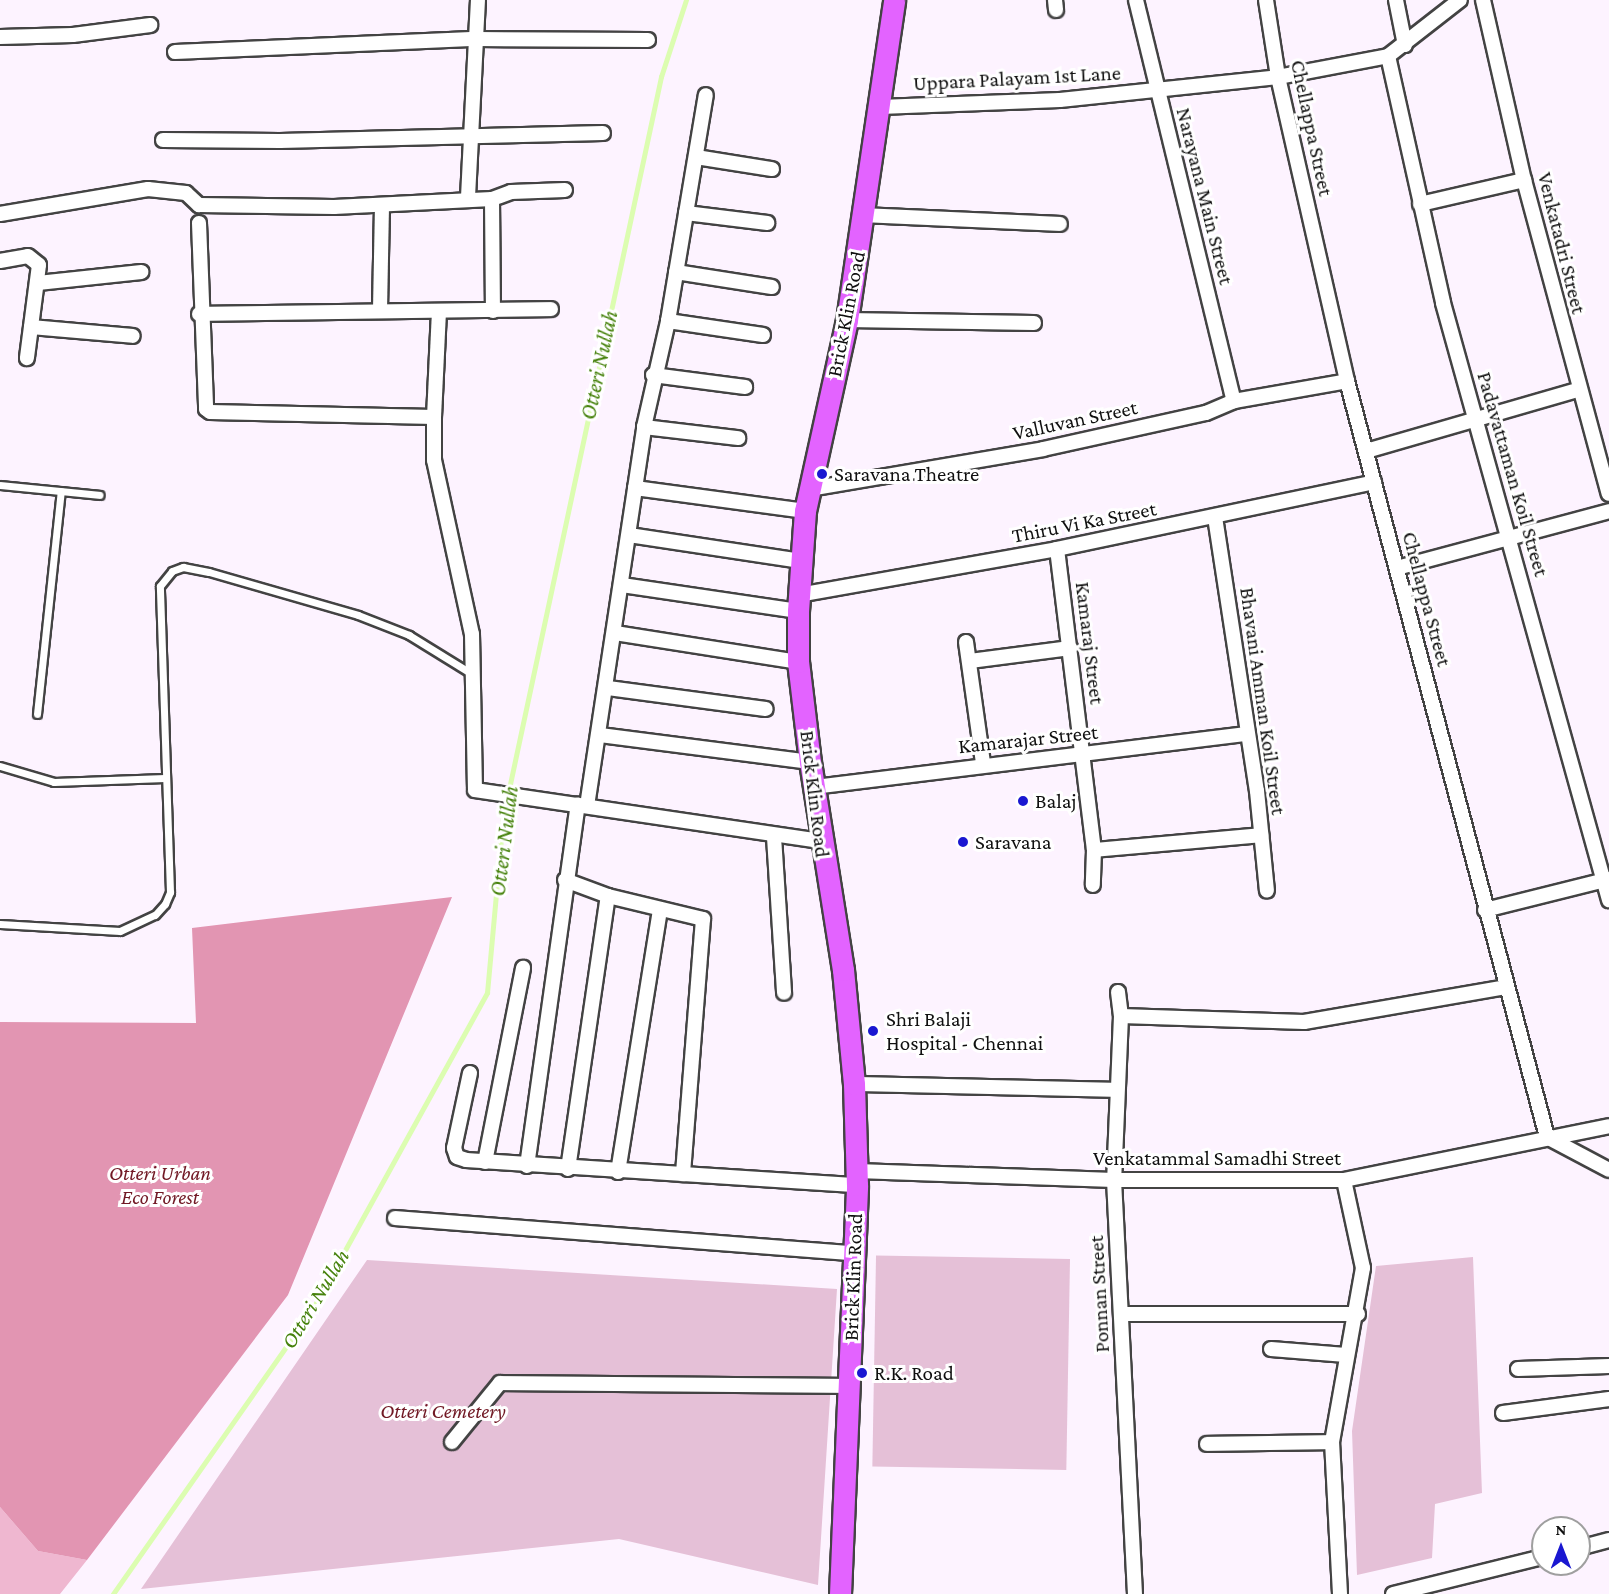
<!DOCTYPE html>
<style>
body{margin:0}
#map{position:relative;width:1609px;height:1594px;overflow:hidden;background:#fdf3ff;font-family:"Crimson Pro",serif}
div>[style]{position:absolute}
.green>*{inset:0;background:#efb7d0}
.forest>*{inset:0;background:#e295b2}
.cemetery>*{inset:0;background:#e5c0d7;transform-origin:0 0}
.stream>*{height:4.5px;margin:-2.25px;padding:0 2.25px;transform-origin:2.25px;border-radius:2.25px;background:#dcfdb1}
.roads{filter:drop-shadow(2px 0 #434343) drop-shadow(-2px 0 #434343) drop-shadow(0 2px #434343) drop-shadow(0 -2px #434343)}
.lane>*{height:7px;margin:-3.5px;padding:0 3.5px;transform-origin:3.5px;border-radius:3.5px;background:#fff}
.street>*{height:14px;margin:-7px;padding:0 7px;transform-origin:7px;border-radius:7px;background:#fff}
.primary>*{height:21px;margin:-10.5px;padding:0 10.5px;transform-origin:10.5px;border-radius:10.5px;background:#e363ff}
.dots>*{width:16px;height:16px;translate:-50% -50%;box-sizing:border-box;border:3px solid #fff;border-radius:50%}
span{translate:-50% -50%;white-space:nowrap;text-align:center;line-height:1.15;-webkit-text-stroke:6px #fff;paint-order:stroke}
.street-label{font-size:21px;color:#101010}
.poi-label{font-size:21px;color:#101010}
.left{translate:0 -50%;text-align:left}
.park-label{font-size:21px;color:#711824;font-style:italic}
.water-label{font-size:22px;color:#46820c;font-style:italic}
.north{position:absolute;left:1531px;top:1516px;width:60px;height:60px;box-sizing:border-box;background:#fff;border:2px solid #9f9f9f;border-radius:50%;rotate:0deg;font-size:16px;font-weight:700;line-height:24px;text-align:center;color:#101010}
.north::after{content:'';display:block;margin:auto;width:21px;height:27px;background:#1a17d1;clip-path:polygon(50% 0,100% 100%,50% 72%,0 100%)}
</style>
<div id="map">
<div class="green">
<div style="clip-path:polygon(0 1507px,38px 1551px,87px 1560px,60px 1594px,0 1594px)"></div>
</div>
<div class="forest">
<div style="clip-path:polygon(452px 897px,288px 1295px,87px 1560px,38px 1551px,0 1507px,0 1022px,196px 1023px,192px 928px)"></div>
</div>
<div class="cemetery">
<div style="clip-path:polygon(1473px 1257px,1482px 1493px,1435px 1504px,1432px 1558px,1357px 1575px,1352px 1431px,1376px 1266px)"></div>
<div style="left:1070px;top:1259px;width:211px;height:194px;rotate:91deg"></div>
<div style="clip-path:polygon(367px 1260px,837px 1289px,818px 1585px,619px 1539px,141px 1589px)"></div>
</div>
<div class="stream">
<div style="left:113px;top:1594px;width:347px;rotate:-55deg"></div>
<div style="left:312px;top:1310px;width:362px;rotate:-61.1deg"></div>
<div style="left:487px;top:993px;width:177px;rotate:-84.8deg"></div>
<div style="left:503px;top:817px;width:757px;rotate:-77.95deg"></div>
<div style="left:661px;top:77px;width:81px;rotate:-72deg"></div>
</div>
<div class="roads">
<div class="lane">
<div style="left:0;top:485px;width:100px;rotate:5.7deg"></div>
<div style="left:37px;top:714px;width:224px;rotate:-83.9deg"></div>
<div style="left:0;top:766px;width:56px;rotate:16.5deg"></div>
<div style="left:54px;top:782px;width:111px;rotate:-2.1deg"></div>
<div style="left:0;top:924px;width:120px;rotate:3.3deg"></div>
<div style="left:120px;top:931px;width:38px;rotate:-25deg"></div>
<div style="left:155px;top:915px;width:15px;rotate:-48deg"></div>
<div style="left:165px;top:904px;width:13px;rotate:-67deg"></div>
<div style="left:170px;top:892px;width:306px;rotate:-91.9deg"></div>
<div style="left:160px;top:586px;width:19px;rotate:-51deg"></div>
<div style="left:172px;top:571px;width:12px;rotate:-20deg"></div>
<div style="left:183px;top:567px;width:26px;rotate:11deg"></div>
<div style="left:209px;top:572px;width:155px;rotate:16.1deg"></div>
<div style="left:358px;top:615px;width:55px;rotate:21.4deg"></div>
<div style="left:409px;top:635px;width:74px;rotate:31.8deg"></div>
</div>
<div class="street">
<div style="left:1055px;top:0;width:10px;rotate:84deg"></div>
<div style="left:1136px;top:0;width:413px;rotate:76.3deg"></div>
<div style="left:1266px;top:0;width:78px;rotate:81.1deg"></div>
<div style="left:1278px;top:77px;width:312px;rotate:77.2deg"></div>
<div style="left:1347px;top:381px;width:782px;rotate:75.18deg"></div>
<div style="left:1547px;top:1137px;width:70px;rotate:28deg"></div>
<div style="left:1396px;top:0;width:46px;rotate:78.7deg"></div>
<div style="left:1483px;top:0;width:185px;rotate:77.2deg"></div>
<div style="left:1524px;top:180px;width:325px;rotate:74.9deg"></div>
<div style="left:0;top:37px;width:73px;rotate:-1.6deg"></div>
<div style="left:73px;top:35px;width:78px;rotate:-7.4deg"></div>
<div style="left:175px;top:52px;width:302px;rotate:-2.5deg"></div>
<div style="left:477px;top:39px;width:171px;rotate:0.3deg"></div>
<div style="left:1388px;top:56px;width:253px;rotate:77.4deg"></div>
<div style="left:1443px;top:303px;width:620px;rotate:74.46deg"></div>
<div style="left:880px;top:107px;width:180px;rotate:-2.2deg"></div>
<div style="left:1060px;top:100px;width:219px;rotate:-6deg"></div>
<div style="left:1278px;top:77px;width:112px;rotate:-10.8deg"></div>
<div style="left:1388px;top:56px;width:91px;rotate:-37.9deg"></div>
<div style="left:163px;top:140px;width:117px;rotate:0.5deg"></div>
<div style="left:280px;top:141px;width:323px;rotate:-1.4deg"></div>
<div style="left:696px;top:157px;width:77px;rotate:9deg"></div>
<div style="left:468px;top:197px;width:197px;rotate:-87.1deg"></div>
<div style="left:492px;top:199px;width:112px;rotate:89.5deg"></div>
<div style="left:1420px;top:204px;width:107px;rotate:-13deg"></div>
<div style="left:686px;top:213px;width:82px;rotate:7deg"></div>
<div style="left:0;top:214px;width:150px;rotate:-9.6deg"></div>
<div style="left:148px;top:189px;width:38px;rotate:6deg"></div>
<div style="left:186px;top:193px;width:18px;rotate:43deg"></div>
<div style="left:199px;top:205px;width:135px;rotate:0.8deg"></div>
<div style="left:334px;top:207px;width:158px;rotate:-2.9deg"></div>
<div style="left:492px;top:199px;width:20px;rotate:-20deg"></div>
<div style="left:511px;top:192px;width:54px;rotate:-2.1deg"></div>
<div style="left:863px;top:215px;width:197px;rotate:2.6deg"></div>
<div style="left:199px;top:223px;width:186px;rotate:87.8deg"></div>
<div style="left:206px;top:409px;width:5px;rotate:37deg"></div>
<div style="left:210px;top:412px;width:224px;rotate:1.3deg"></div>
<div style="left:434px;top:417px;width:43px;rotate:90deg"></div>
<div style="left:434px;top:460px;width:178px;rotate:77.7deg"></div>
<div style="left:472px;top:634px;width:156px;rotate:88.9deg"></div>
<div style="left:475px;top:790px;width:349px;rotate:8.4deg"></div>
<div style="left:0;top:261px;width:28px;rotate:-10deg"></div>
<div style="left:28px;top:256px;width:14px;rotate:39deg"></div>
<div style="left:39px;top:265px;width:94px;rotate:97.4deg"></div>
<div style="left:676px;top:272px;width:97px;rotate:8.9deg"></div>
<div style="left:38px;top:283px;width:104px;rotate:-6.1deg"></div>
<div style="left:380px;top:310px;width:105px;rotate:-88.9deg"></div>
<div style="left:199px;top:314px;width:352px;rotate:-0.8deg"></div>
<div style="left:847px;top:320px;width:187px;rotate:0.9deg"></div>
<div style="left:668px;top:321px;width:96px;rotate:8.4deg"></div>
<div style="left:31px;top:327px;width:102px;rotate:5deg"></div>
<div style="left:653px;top:375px;width:93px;rotate:7.4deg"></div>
<div style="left:434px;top:417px;width:105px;rotate:-87.3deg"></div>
<div style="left:644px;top:427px;width:95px;rotate:6.7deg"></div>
<div style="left:1366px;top:451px;width:221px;rotate:-16.1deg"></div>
<div style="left:635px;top:488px;width:172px;rotate:7.7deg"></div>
<div style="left:810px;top:489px;width:236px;rotate:-9.7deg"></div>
<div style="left:1043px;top:449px;width:167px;rotate:-12.5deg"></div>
<div style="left:1206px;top:413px;width:30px;rotate:-23deg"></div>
<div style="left:1234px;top:401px;width:115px;rotate:-10deg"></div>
<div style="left:1215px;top:517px;width:277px;rotate:81.3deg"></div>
<div style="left:1257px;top:791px;width:100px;rotate:84.3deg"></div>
<div style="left:629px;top:535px;width:174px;rotate:8.6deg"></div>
<div style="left:1057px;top:549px;width:303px;rotate:83deg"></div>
<div style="left:1094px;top:850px;width:35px;rotate:92deg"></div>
<div style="left:1397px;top:568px;width:220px;rotate:-15deg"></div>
<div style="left:622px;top:585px;width:178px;rotate:8.4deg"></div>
<div style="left:799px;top:595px;width:262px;rotate:-10.1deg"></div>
<div style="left:1057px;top:549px;width:324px;rotate:-11.9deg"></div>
<div style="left:615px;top:633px;width:185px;rotate:9deg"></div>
<div style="left:966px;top:642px;width:122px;rotate:82deg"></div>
<div style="left:970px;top:661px;width:101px;rotate:-7.4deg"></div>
<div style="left:608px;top:688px;width:159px;rotate:7.6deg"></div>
<div style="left:600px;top:735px;width:212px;rotate:7.3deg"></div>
<div style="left:814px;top:787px;width:435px;rotate:-7deg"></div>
<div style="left:587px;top:806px;width:383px;rotate:-81.4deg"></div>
<div style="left:644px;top:427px;width:109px;rotate:-77.2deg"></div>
<div style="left:668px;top:321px;width:229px;rotate:-80.5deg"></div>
<div style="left:774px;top:837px;width:156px;rotate:86.3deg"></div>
<div style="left:1094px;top:850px;width:168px;rotate:-5.1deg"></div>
<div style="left:565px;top:880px;width:46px;rotate:20.4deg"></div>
<div style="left:608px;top:896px;width:98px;rotate:13.6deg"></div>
<div style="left:703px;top:919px;width:256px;rotate:94.5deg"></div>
<div style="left:1485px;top:910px;width:128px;rotate:-14deg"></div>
<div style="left:1118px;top:992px;width:24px;rotate:83deg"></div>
<div style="left:1121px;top:1016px;width:164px;rotate:92.4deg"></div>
<div style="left:1114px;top:1180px;width:415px;rotate:87.1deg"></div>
<div style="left:1121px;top:1016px;width:183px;rotate:1.9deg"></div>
<div style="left:1304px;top:1022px;width:206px;rotate:-9.8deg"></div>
<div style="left:470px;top:1073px;width:77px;rotate:102deg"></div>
<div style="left:454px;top:1148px;width:9px;rotate:72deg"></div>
<div style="left:457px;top:1157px;width:9px;rotate:18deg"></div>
<div style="left:466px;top:1160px;width:392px;rotate:3.7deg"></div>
<div style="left:854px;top:1084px;width:261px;rotate:1.3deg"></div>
<div style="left:485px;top:1162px;width:198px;rotate:-78.9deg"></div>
<div style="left:527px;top:1166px;width:365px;rotate:-82deg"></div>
<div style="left:568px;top:1169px;width:276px;rotate:-81.7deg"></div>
<div style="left:857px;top:1171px;width:257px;rotate:2deg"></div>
<div style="left:1114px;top:1180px;width:230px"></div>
<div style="left:1344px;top:1180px;width:270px;rotate:-11.5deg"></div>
<div style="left:618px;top:1172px;width:266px;rotate:-80.9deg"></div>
<div style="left:395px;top:1218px;width:458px;rotate:4.4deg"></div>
<div style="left:1122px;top:1314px;width:236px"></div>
<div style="left:1271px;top:1349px;width:75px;rotate:4.6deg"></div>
<div style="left:1518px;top:1369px;width:91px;rotate:-1.9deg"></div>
<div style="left:1503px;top:1413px;width:107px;rotate:-7.5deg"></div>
<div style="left:452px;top:1442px;width:76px;rotate:-50.9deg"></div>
<div style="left:500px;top:1383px;width:349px;rotate:0.5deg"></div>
<div style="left:1207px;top:1444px;width:125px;rotate:-0.9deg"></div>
<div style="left:1579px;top:1548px;width:31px;rotate:-15deg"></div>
<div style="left:1340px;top:1594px;width:152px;rotate:-93deg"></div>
<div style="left:1332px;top:1442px;width:177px;rotate:-79.9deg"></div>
<div style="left:1363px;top:1268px;width:90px;rotate:-102.2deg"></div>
<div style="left:1393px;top:1594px;width:154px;rotate:-13.9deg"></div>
</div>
<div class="primary">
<div style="left:840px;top:1594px;width:409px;rotate:-87.6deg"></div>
<div style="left:857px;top:1185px;width:101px;rotate:-91.7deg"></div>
<div style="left:854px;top:1084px;width:115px;rotate:-95.5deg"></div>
<div style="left:843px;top:970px;width:211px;rotate:-99deg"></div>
<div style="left:810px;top:762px;width:101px;rotate:-96.8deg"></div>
<div style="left:798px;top:662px;width:51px;rotate:-90deg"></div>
<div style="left:798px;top:611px;width:100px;rotate:-86deg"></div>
<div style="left:805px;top:511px;width:196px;rotate:-77.6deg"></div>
<div style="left:847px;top:320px;width:323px;rotate:-81.6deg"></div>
</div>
</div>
<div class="dots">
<div style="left:822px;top:474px;background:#1a17d1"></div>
<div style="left:1023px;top:801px;background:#1a17d1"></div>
<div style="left:963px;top:842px;background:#1a17d1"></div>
<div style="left:873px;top:1031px;background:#1a17d1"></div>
<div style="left:862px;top:1373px;background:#1a17d1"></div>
</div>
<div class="street-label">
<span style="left:1017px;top:78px;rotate:-3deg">Uppara Palayam 1st Lane</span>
<span style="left:1312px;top:128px;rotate:78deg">Chellappa Street</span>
<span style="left:1205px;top:196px;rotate:76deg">Narayana Main Street</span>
<span style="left:1562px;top:243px;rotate:76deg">Venkatadri Street</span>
<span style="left:846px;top:314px;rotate:-79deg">Brick Klin Road</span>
<span style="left:1075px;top:420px;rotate:-12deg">Valluvan Street</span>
<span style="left:1513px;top:474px;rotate:74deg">Padavattaman Koil Street</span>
<span style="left:1084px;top:522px;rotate:-11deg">Thiru Vi Ka Street</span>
<span style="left:1427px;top:599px;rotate:75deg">Chellappa Street</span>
<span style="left:1090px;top:643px;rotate:83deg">Kamaraj Street</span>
<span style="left:1263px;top:701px;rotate:82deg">Bhavani Amman Koil Street</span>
<span style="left:1028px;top:739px;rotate:-6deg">Kamarajar Street</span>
<span style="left:815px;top:794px;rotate:83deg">Brick Klin Road</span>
<span style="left:1217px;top:1158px">Venkatammal Samadhi Street</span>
<span style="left:853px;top:1277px;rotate:-88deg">Brick Klin Road</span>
<span style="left:1099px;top:1294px;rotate:-93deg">Ponnan Street</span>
</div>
<div class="poi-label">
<span class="left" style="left:834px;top:474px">Saravana Theatre</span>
<span class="left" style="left:1035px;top:801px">Balaj</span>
<span class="left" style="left:975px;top:842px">Saravana</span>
<span class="left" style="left:886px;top:1031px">Shri Balaji<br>Hospital - Chennai</span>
<span class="left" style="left:874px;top:1373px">R.K. Road</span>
</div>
<div class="park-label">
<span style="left:160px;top:1185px">Otteri Urban<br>Eco Forest</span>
<span style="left:443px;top:1411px">Otteri Cemetery</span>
</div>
<div class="water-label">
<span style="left:599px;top:365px;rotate:-78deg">Otteri Nullah</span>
<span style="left:504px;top:841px;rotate:-83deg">Otteri Nullah</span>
<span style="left:315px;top:1299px;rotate:-59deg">Otteri Nullah</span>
</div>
<div class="north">N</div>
</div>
